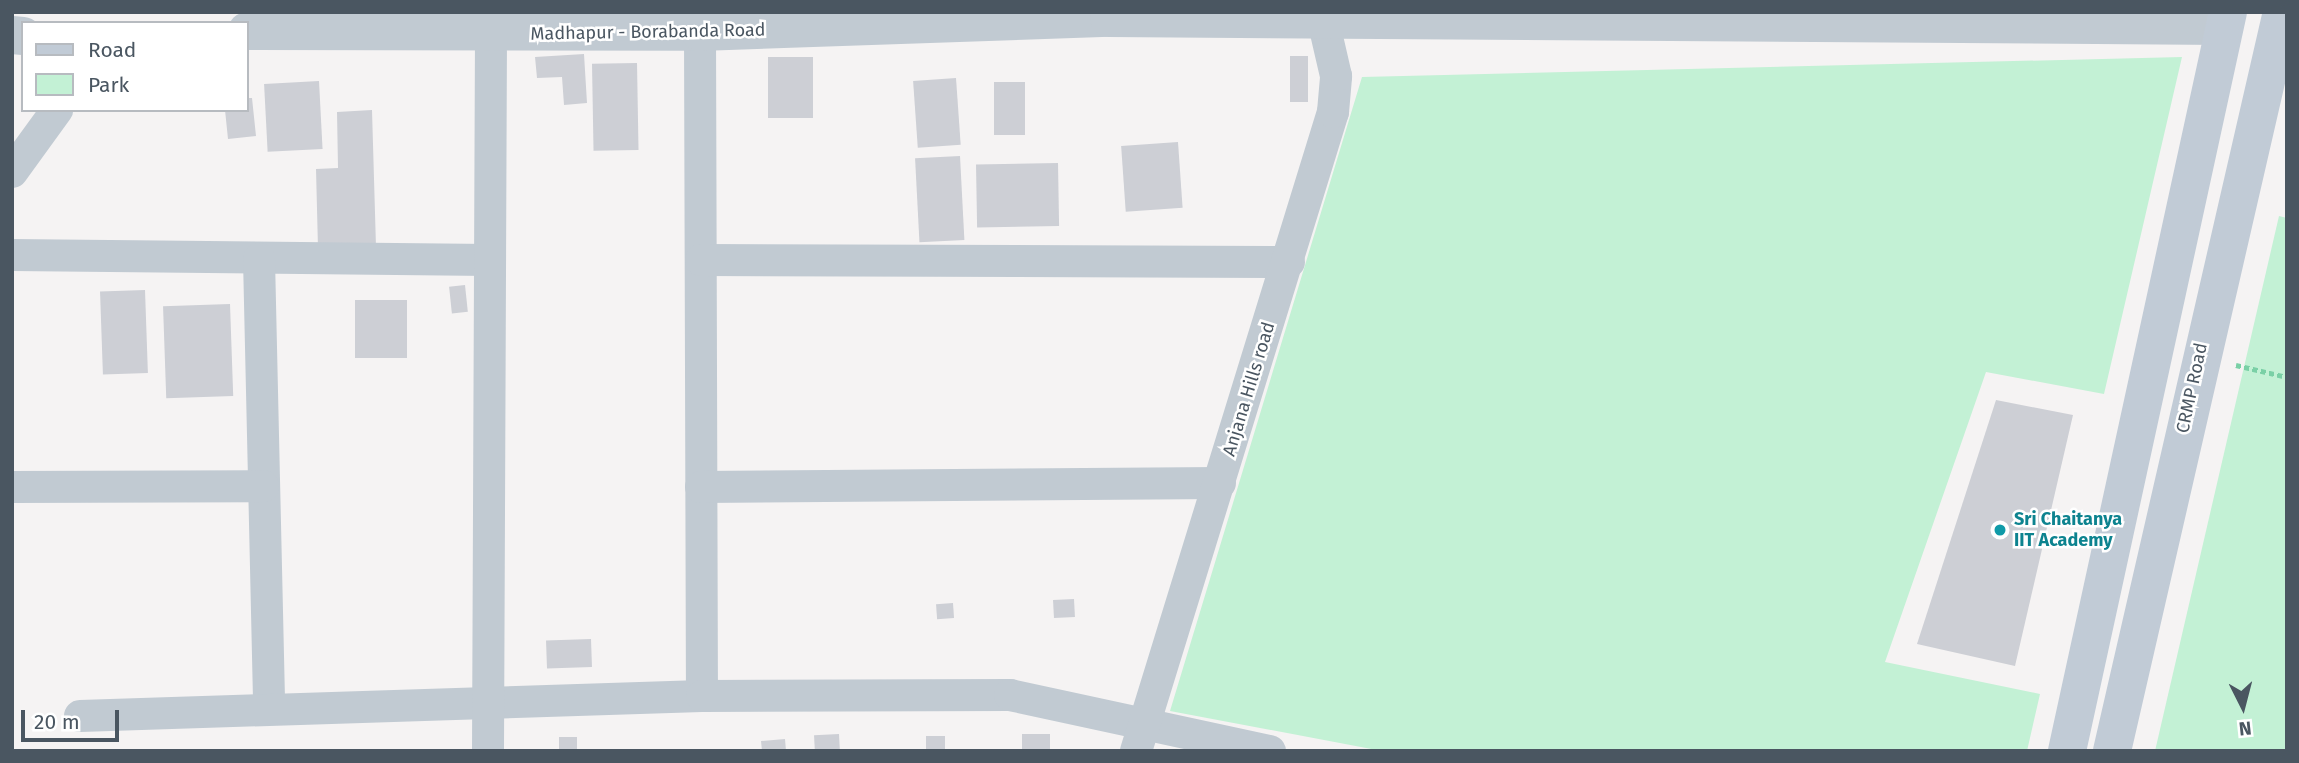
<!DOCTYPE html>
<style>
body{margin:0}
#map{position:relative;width:2299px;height:763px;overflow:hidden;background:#f5f3f3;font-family:"Fira Sans",sans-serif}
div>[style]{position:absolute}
.green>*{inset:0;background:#c3f1d5}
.building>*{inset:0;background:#cdcfd5;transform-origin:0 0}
.path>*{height:4.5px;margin-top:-2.25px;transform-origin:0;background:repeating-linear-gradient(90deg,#7ad0a6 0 5px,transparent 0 8.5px)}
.minor>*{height:32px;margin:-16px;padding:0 16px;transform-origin:16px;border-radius:16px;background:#c1cad2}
.tertiary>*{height:38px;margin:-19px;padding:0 19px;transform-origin:19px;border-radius:19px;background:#c1cad2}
.secondary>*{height:38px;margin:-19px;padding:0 19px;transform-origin:19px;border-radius:19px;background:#c1cbd6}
.dots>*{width:19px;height:19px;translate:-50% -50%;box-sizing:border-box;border:4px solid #fff;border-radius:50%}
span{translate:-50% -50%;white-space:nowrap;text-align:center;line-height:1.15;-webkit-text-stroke:5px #fff;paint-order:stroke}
.street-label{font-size:18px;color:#4a5661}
.culture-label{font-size:18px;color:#0d838f;font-weight:700}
.left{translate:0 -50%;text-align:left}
.frame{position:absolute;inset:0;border:14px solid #4a5661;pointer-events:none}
.legend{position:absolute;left:21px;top:21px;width:228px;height:91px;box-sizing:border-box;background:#fff;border:2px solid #b7bbc0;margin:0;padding:9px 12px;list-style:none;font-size:21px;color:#4a5661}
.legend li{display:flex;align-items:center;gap:14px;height:35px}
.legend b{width:35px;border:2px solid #b7bbc0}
.north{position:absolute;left:2208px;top:672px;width:70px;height:70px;-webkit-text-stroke:5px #fff;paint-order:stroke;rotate:174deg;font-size:19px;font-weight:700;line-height:28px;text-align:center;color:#4a5661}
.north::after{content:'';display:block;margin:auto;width:24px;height:32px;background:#4a5661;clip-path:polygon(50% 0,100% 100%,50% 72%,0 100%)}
.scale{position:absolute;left:21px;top:710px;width:98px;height:32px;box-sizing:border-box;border:4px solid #4a5661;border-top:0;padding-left:9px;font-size:21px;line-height:24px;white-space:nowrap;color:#4a5661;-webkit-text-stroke:5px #fff;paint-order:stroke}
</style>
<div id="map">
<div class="green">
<div style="clip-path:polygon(2182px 57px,2104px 394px,1986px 372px,1885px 662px,2040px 694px,2027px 751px,1382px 751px,1170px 711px,1362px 77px)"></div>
<div style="clip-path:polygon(2279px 216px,2287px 218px,2287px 751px,2155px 751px)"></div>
</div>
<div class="building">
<div style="clip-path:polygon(584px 54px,587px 103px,564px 105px,562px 77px,537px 78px,535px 57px)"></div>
<div style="left:1290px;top:56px;width:18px;height:46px"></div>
<div style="left:768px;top:57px;width:45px;height:61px"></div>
<div style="left:637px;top:63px;width:87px;height:45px;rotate:89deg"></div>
<div style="left:956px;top:78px;width:67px;height:43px;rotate:86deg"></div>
<div style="left:319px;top:81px;width:68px;height:55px;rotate:87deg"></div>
<div style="left:994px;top:82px;width:31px;height:53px"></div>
<div style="clip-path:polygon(247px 98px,252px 98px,256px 136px,228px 139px,225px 110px,247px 110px)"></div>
<div style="clip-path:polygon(372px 110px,376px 247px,318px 249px,316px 169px,338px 168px,337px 112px)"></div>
<div style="left:1178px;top:142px;width:66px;height:57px;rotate:86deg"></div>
<div style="left:960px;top:156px;width:84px;height:45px;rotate:87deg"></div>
<div style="left:1058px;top:163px;width:63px;height:82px;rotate:89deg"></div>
<div style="left:465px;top:285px;width:27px;height:16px;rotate:84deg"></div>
<div style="left:145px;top:290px;width:83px;height:45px;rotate:88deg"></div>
<div style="left:407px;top:300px;width:58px;height:52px;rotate:90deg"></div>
<div style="left:230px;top:304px;width:92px;height:67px;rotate:88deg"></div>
<div style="clip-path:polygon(1996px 400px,2073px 415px,2015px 666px,1917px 644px)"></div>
<div style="left:1074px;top:599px;width:18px;height:21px;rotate:87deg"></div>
<div style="left:953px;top:603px;width:15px;height:17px;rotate:86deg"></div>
<div style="left:591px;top:639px;width:28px;height:45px;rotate:88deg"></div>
<div style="left:839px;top:734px;width:17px;height:25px;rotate:87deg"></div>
<div style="left:1050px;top:734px;width:17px;height:28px;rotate:90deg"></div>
<div style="left:926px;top:736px;width:19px;height:15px"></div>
<div style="left:577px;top:737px;width:14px;height:18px;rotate:90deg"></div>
<div style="clip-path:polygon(785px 739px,786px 751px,762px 751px,761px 741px)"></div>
</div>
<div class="path">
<div style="left:2236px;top:365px;width:52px;rotate:13.2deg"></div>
</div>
<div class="minor">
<div style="left:700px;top:32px;width:664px;rotate:89.83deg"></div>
<div style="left:12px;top:172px;width:77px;rotate:-54deg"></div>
<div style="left:12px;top:255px;width:478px;rotate:0.6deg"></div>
<div style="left:259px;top:259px;width:450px;rotate:88.7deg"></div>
<div style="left:701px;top:260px;width:588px;rotate:0.19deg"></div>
<div style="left:12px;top:487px;width:251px;rotate:-0.2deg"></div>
<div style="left:701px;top:487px;width:519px;rotate:-0.44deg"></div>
<div style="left:80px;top:716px;width:622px;rotate:-1.84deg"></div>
<div style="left:702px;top:696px;width:308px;rotate:-0.2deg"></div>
<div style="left:1010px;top:695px;width:266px;rotate:12.2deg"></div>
<div style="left:488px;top:751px;width:716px;rotate:-89.76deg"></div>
<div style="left:1136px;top:751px;width:669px;rotate:-72.87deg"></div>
<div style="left:1333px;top:112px;width:36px;rotate:-85deg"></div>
<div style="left:1336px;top:76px;width:53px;rotate:-103deg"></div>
</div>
<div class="tertiary">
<div style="left:247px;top:31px;width:453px;rotate:0.1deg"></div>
<div style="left:700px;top:32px;width:409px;rotate:-2deg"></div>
<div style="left:1109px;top:18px;width:1115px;rotate:0.41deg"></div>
<div style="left:12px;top:35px;width:11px;rotate:5deg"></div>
</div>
<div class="secondary">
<div style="left:2067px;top:751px;width:756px;rotate:-77.71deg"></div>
<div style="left:2112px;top:751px;width:758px;rotate:-77.05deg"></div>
</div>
<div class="dots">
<div style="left:2000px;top:530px;background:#0f9aa8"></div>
</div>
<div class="street-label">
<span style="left:648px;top:32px;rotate:-1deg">Madhapur - Borabanda Road</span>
<span style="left:2192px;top:388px;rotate:-78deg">CRMP Road</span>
<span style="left:1249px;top:389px;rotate:-73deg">Anjana Hills road</span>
</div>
<div class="culture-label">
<span class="left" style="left:2014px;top:530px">Sri Chaitanya<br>IIT Academy</span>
</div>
<div class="frame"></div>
<ul class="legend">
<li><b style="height:9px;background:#c1cbd6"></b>Road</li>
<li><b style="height:19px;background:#c3f1d5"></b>Park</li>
</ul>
<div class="north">N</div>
<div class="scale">20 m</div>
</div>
